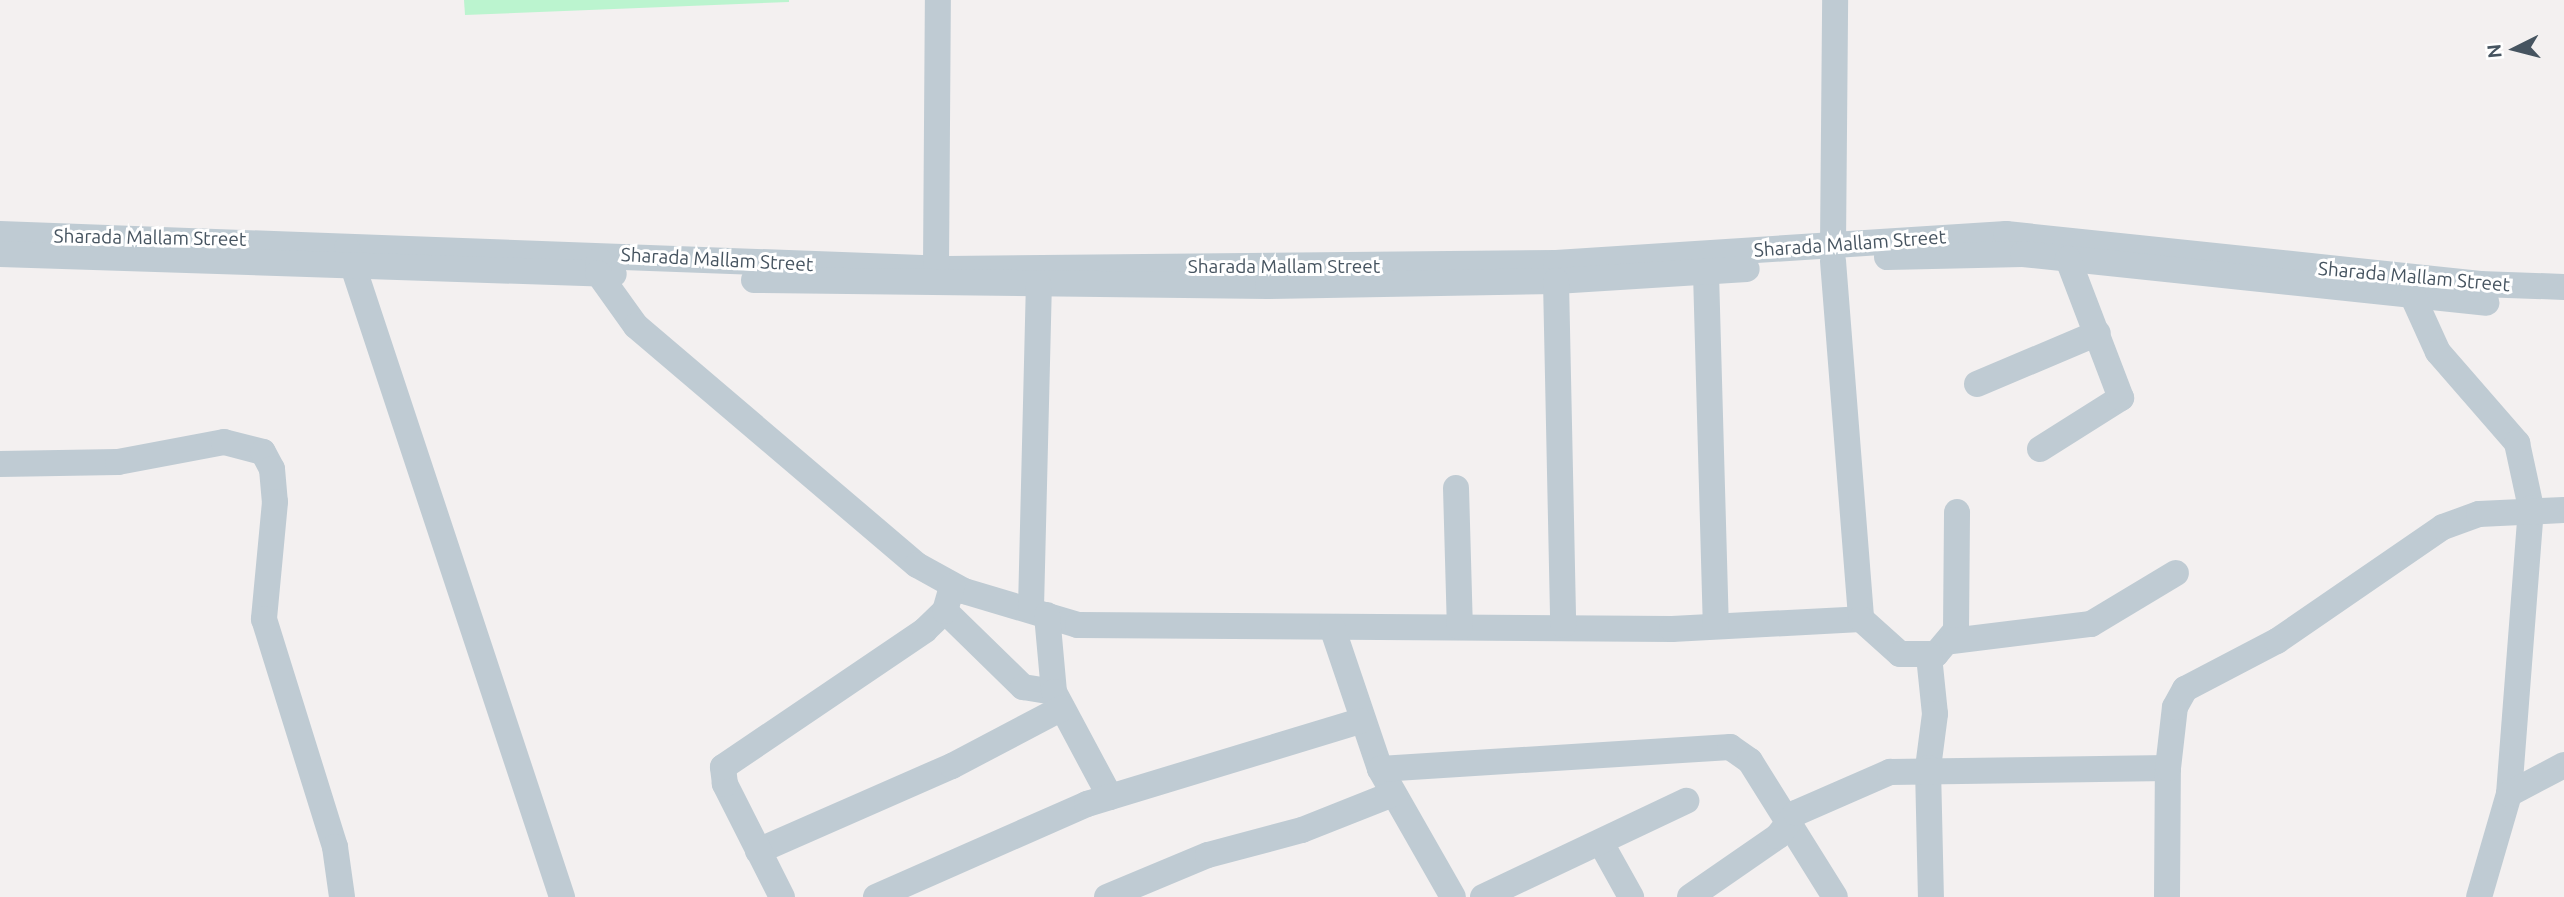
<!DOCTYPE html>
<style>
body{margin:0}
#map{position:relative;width:2564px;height:897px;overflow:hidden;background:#f3f0f0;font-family:Ubuntu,sans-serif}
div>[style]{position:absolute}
.green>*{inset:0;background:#bbf4cf}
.minor>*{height:26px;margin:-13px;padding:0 13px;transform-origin:13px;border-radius:13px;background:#bfcbd3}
span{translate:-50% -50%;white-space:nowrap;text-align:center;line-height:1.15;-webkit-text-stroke:6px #fff;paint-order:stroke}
.street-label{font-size:19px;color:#465460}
.north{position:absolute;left:2480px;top:14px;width:70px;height:70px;-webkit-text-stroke:5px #fff;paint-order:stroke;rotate:264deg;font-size:19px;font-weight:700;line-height:28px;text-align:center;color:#465460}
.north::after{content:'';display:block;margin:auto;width:24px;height:32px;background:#465460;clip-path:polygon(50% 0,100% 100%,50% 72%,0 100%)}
</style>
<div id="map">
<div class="green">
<div style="clip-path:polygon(464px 0,789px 0,789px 2px,465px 15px)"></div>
</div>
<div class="minor">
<div style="left:0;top:234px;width:949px;rotate:2.11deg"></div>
<div style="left:948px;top:269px;width:608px;rotate:-0.57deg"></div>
<div style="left:1556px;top:263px;width:451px;rotate:-3.7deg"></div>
<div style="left:2006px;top:234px;width:477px;rotate:6deg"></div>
<div style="left:2480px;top:284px;width:84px;rotate:2deg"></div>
<div style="left:1833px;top:245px;width:245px;rotate:-89.5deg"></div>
<div style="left:347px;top:248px;width:684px;rotate:71.67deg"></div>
<div style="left:0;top:254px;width:614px;rotate:1.87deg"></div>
<div style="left:1887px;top:257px;width:136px;rotate:-1.3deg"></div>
<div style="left:2023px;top:254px;width:466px;rotate:6deg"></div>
<div style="left:599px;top:260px;width:13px;rotate:94deg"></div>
<div style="left:598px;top:273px;width:65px;rotate:54.4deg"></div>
<div style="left:636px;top:326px;width:369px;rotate:40.4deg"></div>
<div style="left:917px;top:565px;width:54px;rotate:29deg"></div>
<div style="left:964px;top:591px;width:119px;rotate:16.6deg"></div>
<div style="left:1078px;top:625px;width:594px;rotate:0.39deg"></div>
<div style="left:1672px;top:629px;width:189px;rotate:-3deg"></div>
<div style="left:1833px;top:261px;width:359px;rotate:85.5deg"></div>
<div style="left:1861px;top:619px;width:52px;rotate:41.9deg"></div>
<div style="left:1900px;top:654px;width:36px"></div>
<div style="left:1936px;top:654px;width:31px;rotate:-50deg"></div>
<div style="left:1956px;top:630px;width:118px;rotate:-89.5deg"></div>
<div style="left:936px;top:268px;width:268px;rotate:-89.6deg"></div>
<div style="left:1706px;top:273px;width:353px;rotate:88.4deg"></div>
<div style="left:754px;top:280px;width:514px;rotate:0.67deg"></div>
<div style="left:1268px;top:286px;width:288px;rotate:-1deg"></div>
<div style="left:1556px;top:281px;width:191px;rotate:-3.6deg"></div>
<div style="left:1556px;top:281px;width:344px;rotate:88.8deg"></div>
<div style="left:2413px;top:297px;width:60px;rotate:65.6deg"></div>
<div style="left:2438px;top:352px;width:121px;rotate:49deg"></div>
<div style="left:2517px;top:443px;width:66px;rotate:77.8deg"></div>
<div style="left:2531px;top:508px;width:287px;rotate:94.4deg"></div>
<div style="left:2509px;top:794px;width:107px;rotate:106.2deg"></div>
<div style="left:1977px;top:384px;width:131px;rotate:-22.9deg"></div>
<div style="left:2040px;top:449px;width:96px;rotate:-32.2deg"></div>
<div style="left:2121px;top:398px;width:149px;rotate:-110.9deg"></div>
<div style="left:0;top:464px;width:118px;rotate:-1deg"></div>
<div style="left:118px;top:462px;width:108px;rotate:-10.7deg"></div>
<div style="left:224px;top:442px;width:40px;rotate:14.4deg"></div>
<div style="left:263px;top:452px;width:19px;rotate:62deg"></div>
<div style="left:272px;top:469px;width:33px;rotate:85deg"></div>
<div style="left:275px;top:502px;width:118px;rotate:95.4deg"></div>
<div style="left:264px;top:619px;width:239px;rotate:72.7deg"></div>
<div style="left:335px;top:847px;width:50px;rotate:82deg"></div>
<div style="left:1456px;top:488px;width:139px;rotate:88.4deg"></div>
<div style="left:1031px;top:608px;width:322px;rotate:-88.6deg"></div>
<div style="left:945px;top:611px;width:109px;rotate:44.3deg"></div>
<div style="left:1023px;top:687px;width:31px;rotate:9deg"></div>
<div style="left:1047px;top:615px;width:77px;rotate:84.8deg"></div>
<div style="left:1054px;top:692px;width:119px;rotate:61.9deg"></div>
<div style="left:1332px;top:627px;width:150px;rotate:71.3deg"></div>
<div style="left:1380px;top:769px;width:147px;rotate:60.3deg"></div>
<div style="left:1952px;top:641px;width:140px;rotate:-7deg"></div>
<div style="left:2091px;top:624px;width:99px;rotate:-31deg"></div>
<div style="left:1929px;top:656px;width:58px;rotate:84.1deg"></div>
<div style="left:1935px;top:714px;width:54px;rotate:97.4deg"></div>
<div style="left:1928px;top:768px;width:129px;rotate:88.7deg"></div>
<div style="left:1380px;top:769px;width:351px;rotate:-3.6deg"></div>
<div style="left:1730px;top:747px;width:24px;rotate:35deg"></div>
<div style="left:1750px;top:761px;width:160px;rotate:58deg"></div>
<div style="left:2509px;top:794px;width:62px;rotate:-27.8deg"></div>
<div style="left:1601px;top:843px;width:62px;rotate:60.9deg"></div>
<div style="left:758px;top:851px;width:212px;rotate:-23.7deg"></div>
<div style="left:952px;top:766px;width:124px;rotate:-27.8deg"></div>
<div style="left:782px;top:897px;width:127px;rotate:-116.8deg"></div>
<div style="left:725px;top:784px;width:17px;rotate:-97deg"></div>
<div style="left:723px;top:767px;width:244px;rotate:-34.1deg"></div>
<div style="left:925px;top:630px;width:28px;rotate:-44deg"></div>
<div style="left:945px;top:611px;width:26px;rotate:-74deg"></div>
<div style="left:876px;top:897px;width:231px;rotate:-23.8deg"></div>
<div style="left:1087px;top:804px;width:285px;rotate:-16.9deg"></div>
<div style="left:1107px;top:897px;width:109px;rotate:-22.6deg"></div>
<div style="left:1208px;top:855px;width:97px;rotate:-14.9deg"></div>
<div style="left:1302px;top:830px;width:98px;rotate:-21.6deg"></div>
<div style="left:1483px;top:897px;width:225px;rotate:-25.3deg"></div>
<div style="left:1690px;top:897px;width:107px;rotate:-34.7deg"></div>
<div style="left:1778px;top:836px;width:29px;rotate:-52deg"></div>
<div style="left:1796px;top:813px;width:103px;rotate:-23.6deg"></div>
<div style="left:1890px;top:772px;width:278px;rotate:-0.8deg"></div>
<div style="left:2167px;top:897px;width:129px;rotate:-89.6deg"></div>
<div style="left:2168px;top:768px;width:61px;rotate:-83.5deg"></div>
<div style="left:2175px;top:707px;width:21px;rotate:-61deg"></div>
<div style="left:2185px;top:689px;width:104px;rotate:-27.6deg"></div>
<div style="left:2277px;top:641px;width:201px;rotate:-34.5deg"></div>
<div style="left:2443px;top:527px;width:38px;rotate:-20deg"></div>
<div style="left:2479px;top:514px;width:85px;rotate:-2.7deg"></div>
</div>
<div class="street-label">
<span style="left:150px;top:238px;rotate:1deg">Sharada Mallam Street</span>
<span style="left:1850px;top:244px;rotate:-4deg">Sharada Mallam Street</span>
<span style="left:717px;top:260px;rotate:3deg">Sharada Mallam Street</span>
<span style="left:1284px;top:267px">Sharada Mallam Street</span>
<span style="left:2414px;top:277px;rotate:5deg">Sharada Mallam Street</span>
</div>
<div class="north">N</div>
</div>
